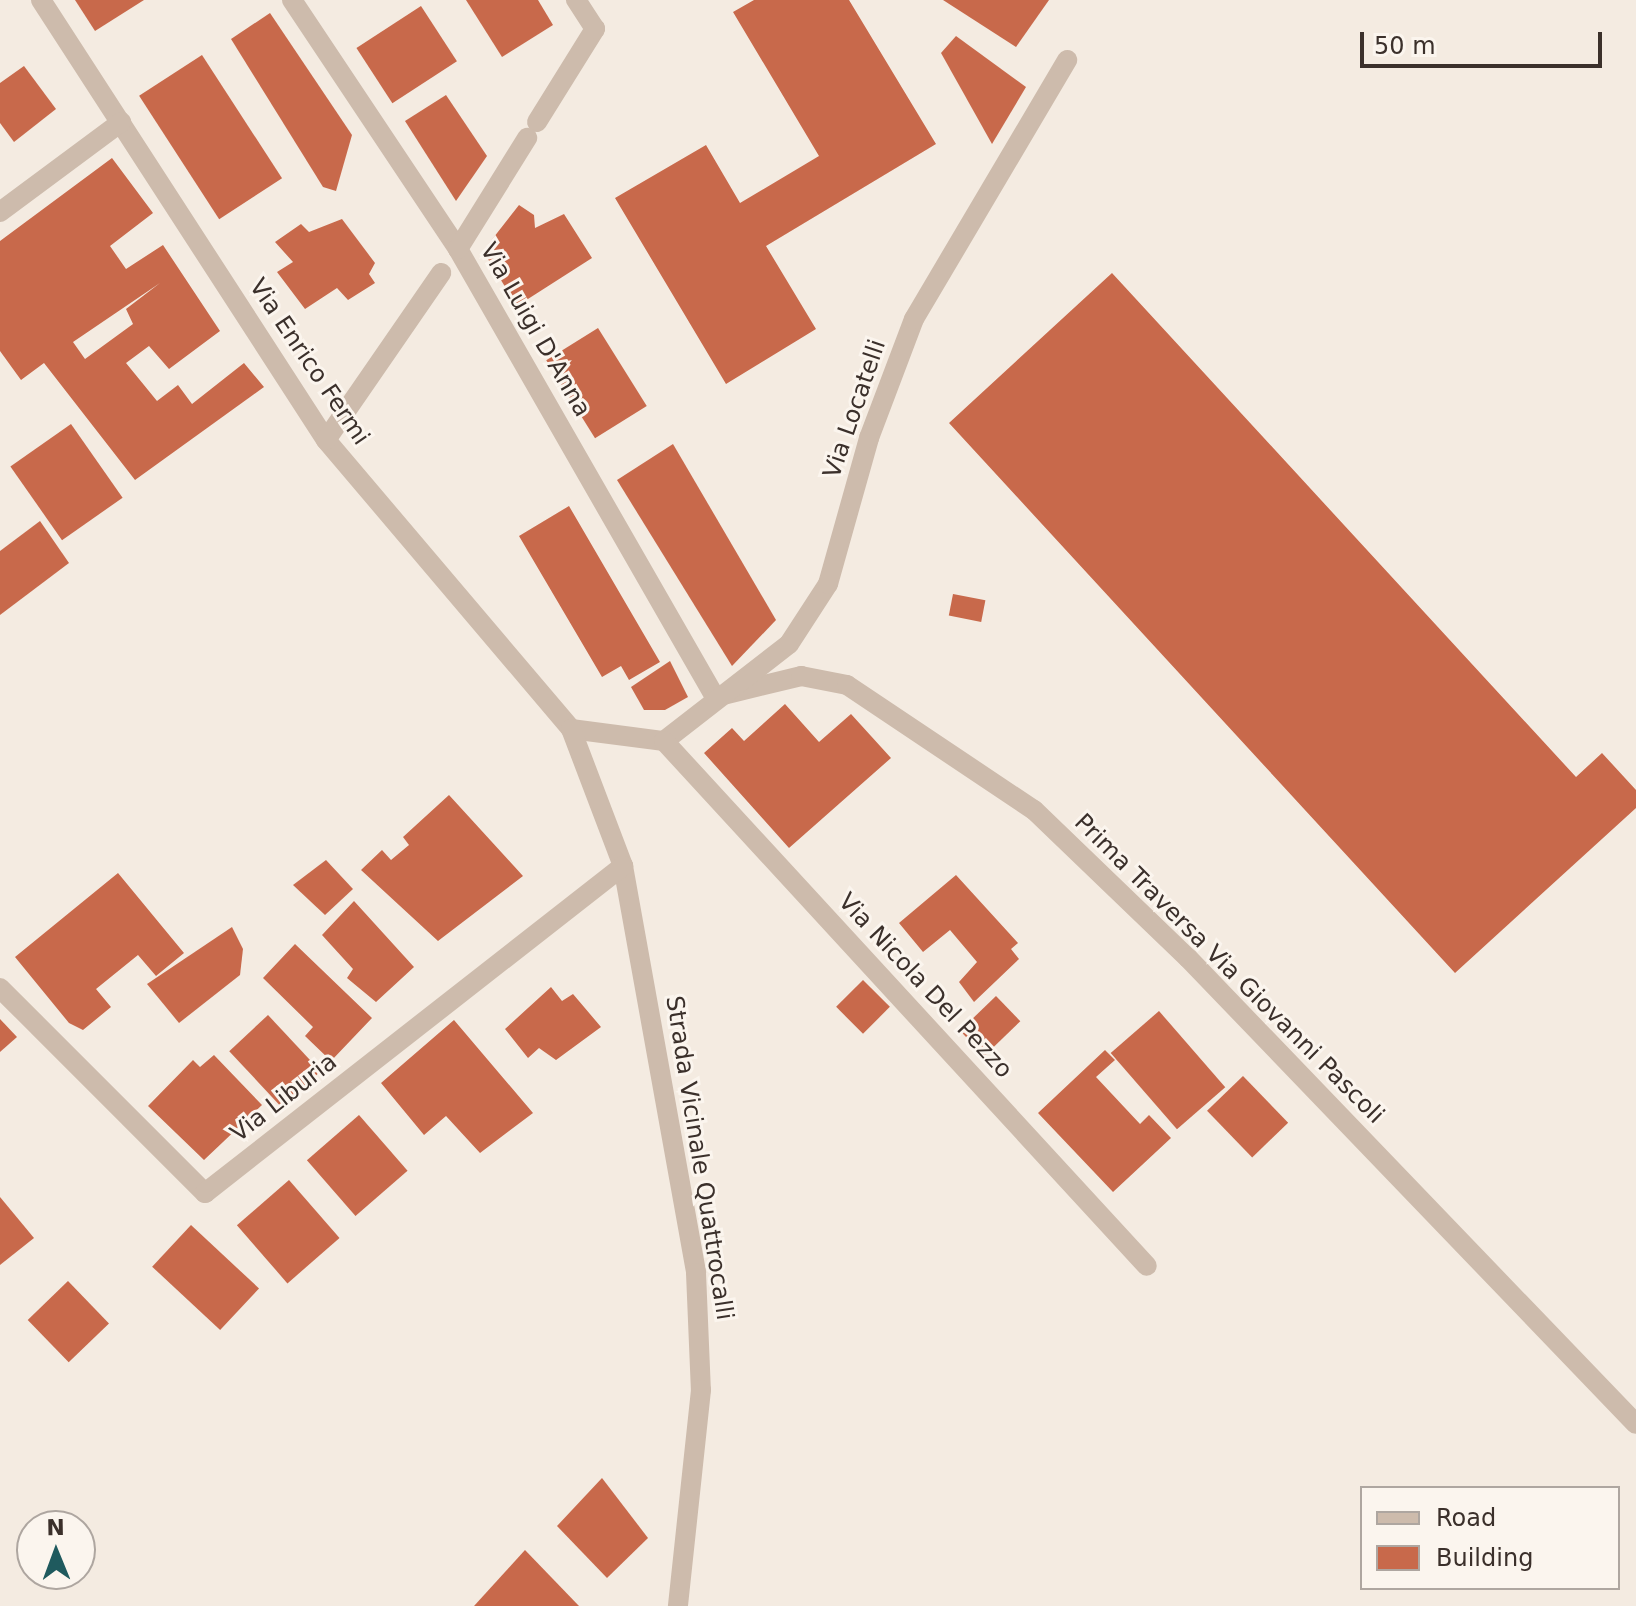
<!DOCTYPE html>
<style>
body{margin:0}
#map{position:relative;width:1636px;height:1606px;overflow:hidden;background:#f4ebe1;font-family:"DejaVu Sans",sans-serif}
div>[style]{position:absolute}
.building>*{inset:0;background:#c8694b;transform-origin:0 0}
.minor>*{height:20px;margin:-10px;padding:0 10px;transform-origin:10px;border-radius:10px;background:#cdbbac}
span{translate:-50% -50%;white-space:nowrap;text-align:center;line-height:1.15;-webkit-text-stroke:6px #fbf5ee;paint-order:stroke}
.street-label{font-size:24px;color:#3b302b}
.legend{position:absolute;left:1360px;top:1486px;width:260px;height:104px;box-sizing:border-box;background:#fbf5ee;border:2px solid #aea6a0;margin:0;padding:10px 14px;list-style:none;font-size:24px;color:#3b302b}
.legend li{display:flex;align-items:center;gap:16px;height:40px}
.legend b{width:40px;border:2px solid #aea6a0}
.north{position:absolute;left:16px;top:1510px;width:80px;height:80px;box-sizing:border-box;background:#fbf5ee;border:2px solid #aea6a0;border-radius:50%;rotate:359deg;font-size:22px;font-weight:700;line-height:32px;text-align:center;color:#3b302b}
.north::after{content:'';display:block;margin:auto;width:28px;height:36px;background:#1f5a5e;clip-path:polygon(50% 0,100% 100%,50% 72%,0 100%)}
.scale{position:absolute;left:1360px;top:32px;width:242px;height:36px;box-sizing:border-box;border:4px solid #3b302b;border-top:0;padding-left:10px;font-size:24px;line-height:28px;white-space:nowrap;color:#3b302b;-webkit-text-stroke:6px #fbf5ee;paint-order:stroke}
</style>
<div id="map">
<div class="building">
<div style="clip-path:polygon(75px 0,144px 0,95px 31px)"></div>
<div style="clip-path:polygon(466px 0,538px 0,553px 25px,502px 57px)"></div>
<div style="clip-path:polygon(754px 0,849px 0,936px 144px,766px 246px,816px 329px,726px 384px,615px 198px,706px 145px,740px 203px,819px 156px,733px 12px)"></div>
<div style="clip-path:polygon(943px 0,1049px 0,1016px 47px)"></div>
<div style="left:421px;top:6px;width:66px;height:77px;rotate:57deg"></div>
<div style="clip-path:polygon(270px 13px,352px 135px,336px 191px,323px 187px,231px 39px)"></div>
<div style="clip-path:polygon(956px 36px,1026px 87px,992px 144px,941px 53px)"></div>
<div style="left:202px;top:55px;width:147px;height:75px;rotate:57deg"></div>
<div style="clip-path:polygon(24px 66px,56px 109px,14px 142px,0 123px,0 83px)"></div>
<div style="clip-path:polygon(446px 95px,487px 156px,456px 201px,405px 121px)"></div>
<div style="clip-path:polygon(evenodd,112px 158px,153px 213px,110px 246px,126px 269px,163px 245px,220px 331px,169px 369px,149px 346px,126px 363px,157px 401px,178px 385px,192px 404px,244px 363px,264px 387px,135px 480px,44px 363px,21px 380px,0 351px,0 241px,112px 158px,160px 283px,126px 309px,133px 324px,85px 359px,73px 342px,160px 283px)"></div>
<div style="clip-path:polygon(519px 205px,534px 215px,535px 228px,564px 214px,592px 258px,517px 306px,483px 251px)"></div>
<div style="clip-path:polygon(342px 219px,375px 263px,369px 274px,375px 283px,348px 300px,337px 288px,305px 309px,277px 272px,293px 262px,275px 242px,301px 224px,309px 232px)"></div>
<div style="clip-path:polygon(1112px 273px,1576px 777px,1602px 753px,1636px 790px,1636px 808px,1455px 973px,949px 423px)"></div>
<div style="left:598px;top:328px;width:92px;height:61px;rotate:58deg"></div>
<div style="left:71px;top:424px;width:90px;height:74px;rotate:55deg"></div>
<div style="clip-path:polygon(673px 444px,776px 620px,732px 666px,617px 480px)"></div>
<div style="clip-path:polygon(569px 506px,660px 662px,629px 680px,621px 666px,602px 677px,519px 536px)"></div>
<div style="clip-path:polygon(40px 521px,69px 563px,0 615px,0 551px)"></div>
<div style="left:953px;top:594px;width:33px;height:22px;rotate:11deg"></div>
<div style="clip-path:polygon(670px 661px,688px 697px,665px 710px,644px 710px,631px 687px)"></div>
<div style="clip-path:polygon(785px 704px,819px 742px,851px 714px,891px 758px,789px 848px,704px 753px,732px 728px,744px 741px)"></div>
<div style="clip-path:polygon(449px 795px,523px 876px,438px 941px,361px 870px,382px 850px,391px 860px,409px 845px,403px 837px)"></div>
<div style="clip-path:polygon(326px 860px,353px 889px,325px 915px,293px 885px)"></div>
<div style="clip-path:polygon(118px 873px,184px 953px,156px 976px,138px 955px,96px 989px,111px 1007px,83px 1030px,69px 1023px,15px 957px)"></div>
<div style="clip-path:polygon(956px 875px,1018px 943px,1011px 949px,1019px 959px,974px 1002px,959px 982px,977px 962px,950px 930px,923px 952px,899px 923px)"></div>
<div style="clip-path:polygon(354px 901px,414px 967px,376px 1002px,347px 978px,353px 969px,322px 935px)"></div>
<div style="clip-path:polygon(232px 927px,243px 949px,240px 975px,179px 1023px,147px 984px)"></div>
<div style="clip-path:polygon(295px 944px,372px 1018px,331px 1061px,305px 1036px,313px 1027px,263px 978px)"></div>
<div style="left:863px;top:980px;width:38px;height:38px;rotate:45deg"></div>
<div style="clip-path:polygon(551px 987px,562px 1001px,573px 994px,601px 1027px,556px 1060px,539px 1048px,528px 1058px,505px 1029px)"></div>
<div style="left:996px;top:996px;width:35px;height:50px;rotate:46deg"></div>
<div style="left:1159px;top:1011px;width:101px;height:64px;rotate:49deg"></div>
<div style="left:268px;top:1015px;width:77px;height:53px;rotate:47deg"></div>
<div style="clip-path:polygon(0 1019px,17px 1037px,0 1052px)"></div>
<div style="clip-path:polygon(454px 1020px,533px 1113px,480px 1153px,446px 1116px,424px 1135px,381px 1083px)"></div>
<div style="clip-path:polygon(1105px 1050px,1115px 1060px,1096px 1077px,1140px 1124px,1149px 1115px,1171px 1138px,1113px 1192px,1038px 1113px)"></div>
<div style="clip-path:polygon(214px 1055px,262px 1105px,204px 1160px,148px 1106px,193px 1060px,200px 1067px)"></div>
<div style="left:1243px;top:1076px;width:65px;height:50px;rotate:46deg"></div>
<div style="left:359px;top:1115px;width:74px;height:69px;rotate:49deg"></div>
<div style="left:289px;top:1180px;width:77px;height:69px;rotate:49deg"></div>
<div style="clip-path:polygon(0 1197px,34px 1238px,0 1265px)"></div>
<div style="left:191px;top:1225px;width:93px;height:57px;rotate:43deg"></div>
<div style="left:68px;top:1281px;width:59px;height:56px;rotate:46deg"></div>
<div style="clip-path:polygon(602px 1478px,648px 1538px,607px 1578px,557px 1526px)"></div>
<div style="clip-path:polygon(525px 1550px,579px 1606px,474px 1606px)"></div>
</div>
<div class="minor">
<div style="left:41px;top:0;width:524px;rotate:57.07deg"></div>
<div style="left:326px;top:440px;width:379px;rotate:49.7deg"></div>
<div style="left:571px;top:729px;width:94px;rotate:7.4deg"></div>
<div style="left:292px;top:0;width:299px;rotate:56.3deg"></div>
<div style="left:458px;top:249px;width:516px;rotate:60.16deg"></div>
<div style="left:715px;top:697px;width:89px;rotate:-13.7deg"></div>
<div style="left:801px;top:676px;width:47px;rotate:11.1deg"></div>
<div style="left:847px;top:685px;width:225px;rotate:33.8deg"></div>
<div style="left:1034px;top:810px;width:214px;rotate:43.9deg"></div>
<div style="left:1188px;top:958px;width:646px;rotate:46.13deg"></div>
<div style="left:537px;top:122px;width:110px;rotate:-58.1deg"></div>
<div style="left:595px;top:29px;width:35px;rotate:-123deg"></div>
<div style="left:0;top:212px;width:151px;rotate:-36.6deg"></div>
<div style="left:458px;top:249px;width:131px;rotate:-58.1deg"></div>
<div style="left:326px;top:440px;width:203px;rotate:-55.4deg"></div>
<div style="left:571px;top:729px;width:147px;rotate:69.2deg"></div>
<div style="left:623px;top:866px;width:413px;rotate:79.8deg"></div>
<div style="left:696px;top:1273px;width:117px;rotate:87.6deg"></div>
<div style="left:701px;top:1390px;width:217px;rotate:96.1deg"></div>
<div style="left:664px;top:741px;width:158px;rotate:-37.8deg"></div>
<div style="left:789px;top:644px;width:72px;rotate:-57deg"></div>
<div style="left:828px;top:584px;width:152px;rotate:-74.3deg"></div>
<div style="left:869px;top:438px;width:127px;rotate:-69.3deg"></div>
<div style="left:914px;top:319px;width:301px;rotate:-59.4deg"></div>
<div style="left:664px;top:741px;width:713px;rotate:47.39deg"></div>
<div style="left:0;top:988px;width:290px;rotate:45deg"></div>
<div style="left:205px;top:1193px;width:531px;rotate:-38.04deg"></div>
</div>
<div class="street-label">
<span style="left:535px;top:330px;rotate:60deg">Via Luigi D'Anna</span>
<span style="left:309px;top:362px;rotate:56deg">Via Enrico Fermi</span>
<span style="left:855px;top:409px;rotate:-71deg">Via Locatelli</span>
<span style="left:1229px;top:969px;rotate:45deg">Prima Traversa Via Giovanni Pascoli</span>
<span style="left:925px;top:986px;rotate:47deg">Via Nicola Del Pezzo</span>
<span style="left:284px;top:1098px;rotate:-38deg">Via Liburia</span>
<span style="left:699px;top:1158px;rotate:81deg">Strada Vicinale Quattrocalli</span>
</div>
<ul class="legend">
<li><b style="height:10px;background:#cdbbac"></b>Road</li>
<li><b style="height:22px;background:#c8694b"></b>Building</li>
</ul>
<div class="north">N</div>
<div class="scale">50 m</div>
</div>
